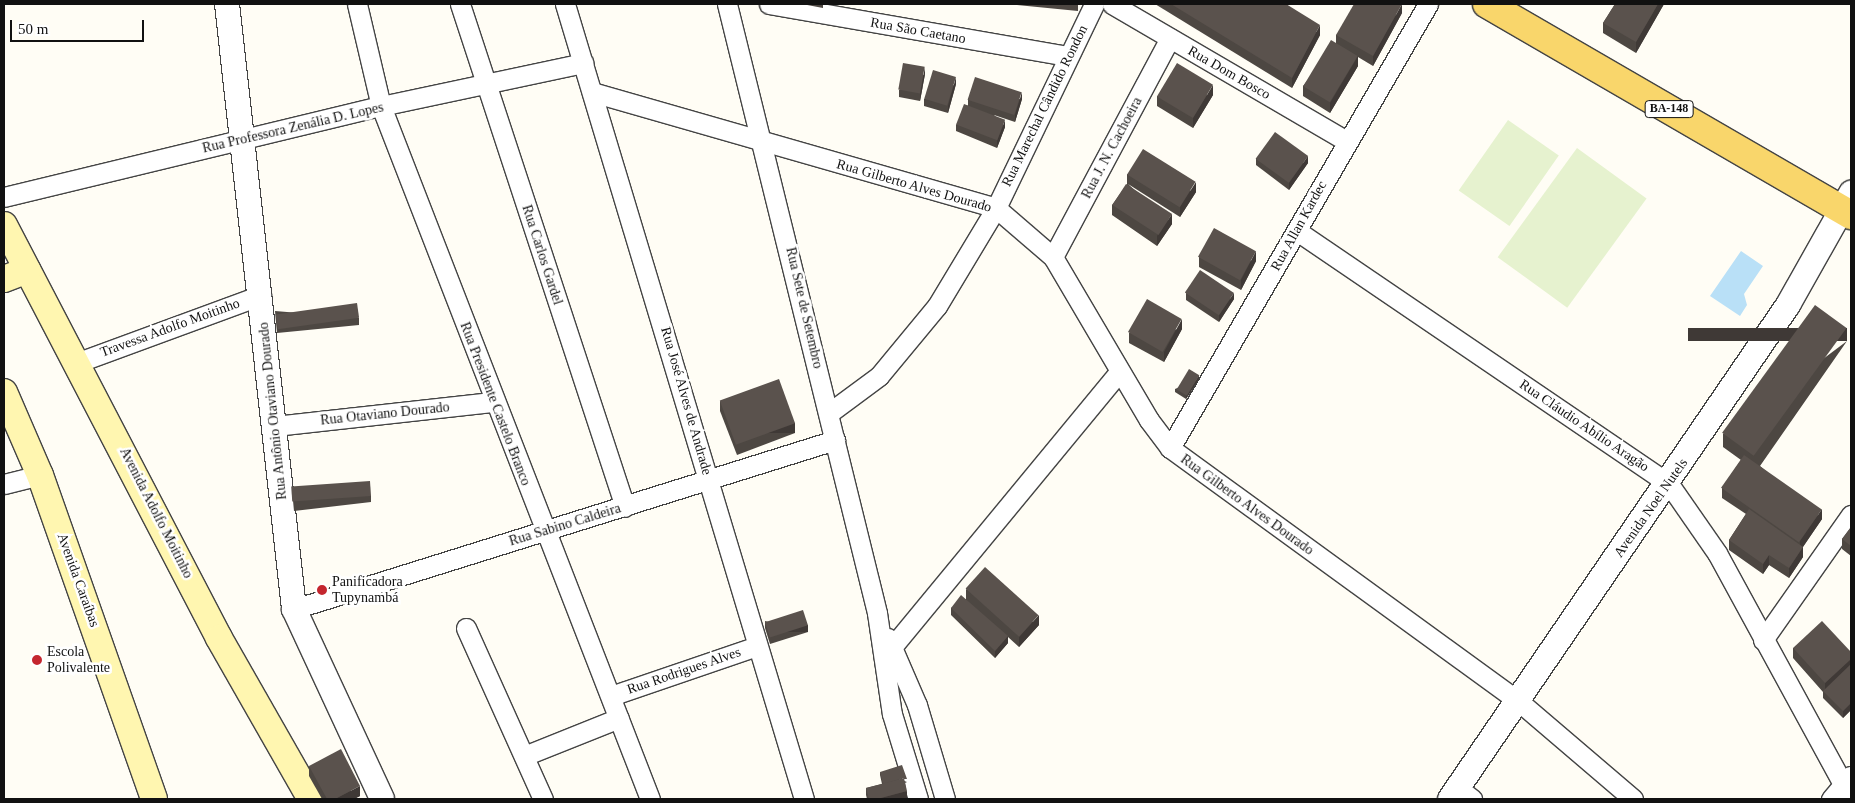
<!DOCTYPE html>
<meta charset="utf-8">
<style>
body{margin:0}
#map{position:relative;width:1855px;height:803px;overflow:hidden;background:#fffdf5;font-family:"Times New Roman",serif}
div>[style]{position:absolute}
.pitch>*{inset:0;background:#e6f2cf;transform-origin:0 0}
.water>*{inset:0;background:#b9e0f7}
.roads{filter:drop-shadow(1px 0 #444) drop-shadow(-1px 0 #444) drop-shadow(0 1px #444) drop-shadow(0 -1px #444)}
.minor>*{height:19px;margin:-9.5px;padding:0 9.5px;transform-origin:9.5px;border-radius:9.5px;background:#fff}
.tertiary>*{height:24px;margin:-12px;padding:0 12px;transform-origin:12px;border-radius:12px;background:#fff}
.secondary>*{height:26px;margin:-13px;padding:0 13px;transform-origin:13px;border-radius:13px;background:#fff6b0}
.primary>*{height:28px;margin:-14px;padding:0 14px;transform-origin:14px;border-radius:14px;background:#f9d66b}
.wall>*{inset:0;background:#4d4742}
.shaded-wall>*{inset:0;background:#3f3936;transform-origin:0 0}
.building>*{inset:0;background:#5a524d;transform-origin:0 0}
.dots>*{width:14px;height:14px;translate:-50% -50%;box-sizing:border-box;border:2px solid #fff;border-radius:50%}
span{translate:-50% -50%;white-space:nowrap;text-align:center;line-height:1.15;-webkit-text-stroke:5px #fff;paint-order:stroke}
.shield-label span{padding:1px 4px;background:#fff;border:1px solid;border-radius:4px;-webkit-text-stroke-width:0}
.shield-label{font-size:12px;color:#111;font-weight:700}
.street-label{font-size:14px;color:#111}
.poi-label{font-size:14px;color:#111}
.left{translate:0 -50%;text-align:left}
.frame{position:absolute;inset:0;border:5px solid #111;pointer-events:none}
.scale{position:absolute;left:10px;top:20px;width:134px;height:22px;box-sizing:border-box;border:2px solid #111;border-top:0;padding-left:6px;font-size:15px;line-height:18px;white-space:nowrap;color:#111;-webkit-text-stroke:4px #fff;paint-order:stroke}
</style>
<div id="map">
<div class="pitch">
<div style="left:1508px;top:120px;width:62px;height:86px;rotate:35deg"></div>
<div style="left:1577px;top:148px;width:86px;height:135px;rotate:36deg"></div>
</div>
<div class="water">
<div style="clip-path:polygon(1741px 251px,1763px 266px,1744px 294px,1747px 305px,1740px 316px,1710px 296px)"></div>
</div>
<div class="roads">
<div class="minor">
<div style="left:357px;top:4px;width:105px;rotate:76.8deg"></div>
<div style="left:381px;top:106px;width:743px;rotate:68.79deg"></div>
<div style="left:460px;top:4px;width:529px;rotate:71.84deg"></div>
<div style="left:565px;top:4px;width:830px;rotate:73.27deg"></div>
<div style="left:727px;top:4px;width:627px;rotate:76.16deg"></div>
<div style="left:877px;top:613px;width:102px;rotate:81.6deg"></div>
<div style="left:892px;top:714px;width:89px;rotate:73deg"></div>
<div style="left:769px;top:4px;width:303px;rotate:9.9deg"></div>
<div style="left:1112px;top:4px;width:271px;rotate:30.3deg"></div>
<div style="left:592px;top:92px;width:420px;rotate:16deg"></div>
<div style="left:996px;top:208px;width:75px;rotate:40.7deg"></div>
<div style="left:1053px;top:257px;width:189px;rotate:59.5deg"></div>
<div style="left:1149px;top:420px;width:35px;rotate:53deg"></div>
<div style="left:1170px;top:448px;width:427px;rotate:36deg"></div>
<div style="left:1516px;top:699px;width:154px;rotate:40.5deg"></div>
<div style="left:4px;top:197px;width:388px;rotate:-13.6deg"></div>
<div style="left:381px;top:106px;width:207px;rotate:-12deg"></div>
<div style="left:1297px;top:231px;width:450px;rotate:34.2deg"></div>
<div style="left:1669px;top:484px;width:84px;rotate:55.2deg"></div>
<div style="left:1717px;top:553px;width:280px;rotate:61.4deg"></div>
<div style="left:1053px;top:257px;width:248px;rotate:-61.9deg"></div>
<div style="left:79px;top:362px;width:194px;rotate:-20.2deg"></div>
<div style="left:829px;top:413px;width:62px;rotate:-36.5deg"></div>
<div style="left:879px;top:376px;width:91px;rotate:-50.4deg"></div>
<div style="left:937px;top:306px;width:114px;rotate:-59deg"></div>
<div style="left:996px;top:208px;width:226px;rotate:-64.3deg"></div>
<div style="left:275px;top:426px;width:220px;rotate:-6.3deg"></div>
<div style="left:1170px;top:448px;width:514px;rotate:-59.84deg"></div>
<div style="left:4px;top:484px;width:37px;rotate:-14deg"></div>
<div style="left:294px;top:609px;width:567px;rotate:-17.35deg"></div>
<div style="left:466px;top:628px;width:188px;rotate:65.8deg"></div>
<div style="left:888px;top:638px;width:73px;rotate:66.6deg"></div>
<div style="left:917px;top:705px;width:98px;rotate:73.4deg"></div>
<div style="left:1763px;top:640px;width:153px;rotate:-54.9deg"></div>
<div style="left:884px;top:657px;width:369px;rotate:-50.5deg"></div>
<div style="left:611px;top:696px;width:154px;rotate:-18.9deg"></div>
<div style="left:524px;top:756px;width:102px;rotate:-21.8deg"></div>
<div style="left:1458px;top:788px;width:18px;rotate:38deg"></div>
<div style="left:1831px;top:799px;width:30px;rotate:-50deg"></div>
</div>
<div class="tertiary">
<div style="left:227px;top:4px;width:609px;rotate:83.68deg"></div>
<div style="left:294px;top:609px;width:209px;rotate:65.1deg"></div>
<div style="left:1450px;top:799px;width:599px;rotate:-55.62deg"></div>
<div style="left:1788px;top:305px;width:129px;rotate:-60.6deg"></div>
</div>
<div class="secondary">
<div style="left:4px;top:225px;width:466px;rotate:62.5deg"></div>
<div style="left:219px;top:638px;width:185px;rotate:60.3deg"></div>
<div style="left:4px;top:279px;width:25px;rotate:-21deg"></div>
<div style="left:4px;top:392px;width:90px;rotate:66.6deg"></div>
<div style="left:40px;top:475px;width:343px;rotate:70.6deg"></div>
</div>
<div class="primary">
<div style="left:1487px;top:4px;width:421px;rotate:30.1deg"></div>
</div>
</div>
<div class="wall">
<div style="clip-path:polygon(802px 4px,823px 4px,823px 8px)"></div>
<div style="clip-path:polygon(1017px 4px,1078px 4px,1078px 11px,1017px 5px)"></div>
<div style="clip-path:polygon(1155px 4px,1286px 4px,1320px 35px,1292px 88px)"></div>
<div style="clip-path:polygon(1615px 4px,1664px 4px,1636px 53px,1603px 33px,1603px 23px)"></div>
<div style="clip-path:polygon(1402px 13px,1373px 66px,1358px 57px,1358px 66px,1330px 113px,1303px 96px,1303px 86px,1336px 43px,1336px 35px)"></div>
<div style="clip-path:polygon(925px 74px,920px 101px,899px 97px,899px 90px)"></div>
<div style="clip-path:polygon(956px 84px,948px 113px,924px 106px,924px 99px)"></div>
<div style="clip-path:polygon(1213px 95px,1193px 128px,1157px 106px,1157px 96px)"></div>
<div style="clip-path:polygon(1022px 99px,1015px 122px,994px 115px,1005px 127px,997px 148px,956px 131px,956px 125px,968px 105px,968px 100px)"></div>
<div style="clip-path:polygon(1256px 159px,1308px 163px,1289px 190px,1256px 165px)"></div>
<div style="clip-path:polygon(1127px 174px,1196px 192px,1180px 217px,1128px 184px,1172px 224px,1157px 246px,1112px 215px,1112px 205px,1127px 184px)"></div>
<div style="clip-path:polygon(1199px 257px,1256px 261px,1241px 290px,1199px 267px)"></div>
<div style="clip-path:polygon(1186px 293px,1234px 299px,1219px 322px,1186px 300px)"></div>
<div style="clip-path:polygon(275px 311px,359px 318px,359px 325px,277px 333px)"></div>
<div style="clip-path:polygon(1182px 329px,1164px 362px,1129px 343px,1129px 333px)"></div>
<div style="clip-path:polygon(1847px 341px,1760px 466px,1822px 519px,1803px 547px,1803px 557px,1789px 578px,1769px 565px,1763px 574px,1729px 550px,1729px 540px,1746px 514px,1722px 498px,1722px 488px,1741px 460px,1723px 447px,1723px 434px)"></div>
<div style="clip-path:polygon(1199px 379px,1186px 399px,1175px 392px,1175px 389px)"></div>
<div style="clip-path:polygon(720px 401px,795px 433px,737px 455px,720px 411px)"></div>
<div style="clip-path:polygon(292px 490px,371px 496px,371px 502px,294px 511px)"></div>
<div style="clip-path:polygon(1851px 527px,1851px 556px,1842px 549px,1842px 539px)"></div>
<div style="clip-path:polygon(966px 589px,1039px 625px,1019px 647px,1008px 637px,1008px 643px,995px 658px,951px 615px,951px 608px,966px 599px)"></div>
<div style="clip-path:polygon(765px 621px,808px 632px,770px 644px,765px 628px)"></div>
<div style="clip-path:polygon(1793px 648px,1851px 652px,1851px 710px,1843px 718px,1823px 698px,1823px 692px,1793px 658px)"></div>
<div style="clip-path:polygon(309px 766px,360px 796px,354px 799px,322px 799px,309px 776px)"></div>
<div style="clip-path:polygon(880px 772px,907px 782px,905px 783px,907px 798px,903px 799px,867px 799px,866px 795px,866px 788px,882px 784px,880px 775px)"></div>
</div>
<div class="shaded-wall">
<div style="clip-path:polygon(1402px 4px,1402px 13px,1373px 66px,1373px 56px)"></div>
<div style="clip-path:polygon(1658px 4px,1664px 4px,1636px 53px,1636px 42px)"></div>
<div style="clip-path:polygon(1320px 25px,1320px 35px,1292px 88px,1292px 78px)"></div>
<div style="clip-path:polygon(1358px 56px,1358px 66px,1330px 113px,1330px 103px)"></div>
<div style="clip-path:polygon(925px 67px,925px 74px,920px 101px,920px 94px)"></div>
<div style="clip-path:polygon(956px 77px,956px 84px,948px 113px,948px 106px)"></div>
<div style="clip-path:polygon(1213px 85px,1213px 95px,1193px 128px,1193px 118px)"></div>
<div style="clip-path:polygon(1022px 92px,1022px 99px,1015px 122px,1015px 115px)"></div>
<div style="clip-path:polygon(1005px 120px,1005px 127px,997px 148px,997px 141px)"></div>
<div style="clip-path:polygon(1308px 156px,1308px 163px,1289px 190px,1289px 183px)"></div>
<div style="clip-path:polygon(1196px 182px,1196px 192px,1180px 217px,1180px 207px)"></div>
<div style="clip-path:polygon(1172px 214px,1172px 224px,1157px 246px,1157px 236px)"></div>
<div style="clip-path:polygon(1256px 251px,1256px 261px,1241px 290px,1241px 280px)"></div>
<div style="clip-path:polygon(1234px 293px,1234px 299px,1219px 322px,1219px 315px)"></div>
<div style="clip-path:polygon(1182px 319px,1182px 329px,1164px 362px,1164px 352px)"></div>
<div style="left:1847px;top:328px;width:13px;height:159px;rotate:90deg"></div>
<div style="clip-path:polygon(1199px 375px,1199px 379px,1186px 399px,1186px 396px)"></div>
<div style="left:795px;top:423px;width:10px;height:62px;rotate:90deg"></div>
<div style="clip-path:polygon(1822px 509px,1822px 519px,1800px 551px,1800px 541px)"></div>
<div style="clip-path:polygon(1803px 547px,1803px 557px,1789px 578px,1789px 568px)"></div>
<div style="clip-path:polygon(1769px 555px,1769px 565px,1763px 574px,1763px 564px)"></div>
<div style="clip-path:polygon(1039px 615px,1039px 625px,1019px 647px,1019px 637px)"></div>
<div style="left:808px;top:625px;width:7px;height:40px;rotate:90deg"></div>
<div style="clip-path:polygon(1008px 636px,1008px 643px,995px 658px,995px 651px)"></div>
<div style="clip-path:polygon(1851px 659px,1851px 669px,1825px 693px,1825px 683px)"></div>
<div style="clip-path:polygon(1851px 703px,1851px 710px,1843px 718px,1843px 711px)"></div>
<div style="clip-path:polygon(360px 786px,360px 796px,354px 799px,335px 799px)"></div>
<div style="clip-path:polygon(907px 791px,907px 798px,903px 799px,877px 799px)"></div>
</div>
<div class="building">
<div style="clip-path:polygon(1171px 4px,1286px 4px,1320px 25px,1292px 78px)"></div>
<div style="clip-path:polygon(1354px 4px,1402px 4px,1373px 56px,1336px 35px)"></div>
<div style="clip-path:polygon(1615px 4px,1658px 4px,1636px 42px,1603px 23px)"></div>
<div style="left:1331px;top:40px;width:31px;height:54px;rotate:31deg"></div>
<div style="left:903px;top:63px;width:22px;height:27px;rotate:10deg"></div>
<div style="left:1177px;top:63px;width:42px;height:39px;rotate:31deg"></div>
<div style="left:933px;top:70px;width:24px;height:30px;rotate:17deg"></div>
<div style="left:975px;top:77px;width:49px;height:24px;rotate:18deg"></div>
<div style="left:964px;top:104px;width:44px;height:22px;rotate:21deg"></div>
<div style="left:1275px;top:132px;width:41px;height:33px;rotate:36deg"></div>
<div style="left:1143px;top:149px;width:62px;height:30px;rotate:32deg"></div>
<div style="left:1126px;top:184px;width:55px;height:25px;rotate:33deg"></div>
<div style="left:1214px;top:228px;width:48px;height:33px;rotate:29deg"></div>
<div style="left:1200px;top:270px;width:41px;height:27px;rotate:34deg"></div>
<div style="left:1147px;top:299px;width:40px;height:38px;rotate:30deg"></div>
<div style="left:357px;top:303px;width:15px;height:82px;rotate:82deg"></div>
<div style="left:1815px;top:305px;width:39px;height:158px;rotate:36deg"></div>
<div style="left:1189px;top:369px;width:12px;height:24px;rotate:31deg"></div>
<div style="left:779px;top:379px;width:47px;height:63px;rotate:70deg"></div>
<div style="left:1744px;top:455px;width:95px;height:40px;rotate:35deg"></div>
<div style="left:370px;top:481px;width:15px;height:79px;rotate:86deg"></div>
<div style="clip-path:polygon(1749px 509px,1803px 547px,1789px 568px,1769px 555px,1763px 564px,1729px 540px)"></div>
<div style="clip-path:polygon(1851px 527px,1851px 546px,1842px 539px)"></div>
<div style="left:985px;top:567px;width:72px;height:29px;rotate:42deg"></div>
<div style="clip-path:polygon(961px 595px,1008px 636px,995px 651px,951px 608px)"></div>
<div style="left:803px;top:610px;width:16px;height:40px;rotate:72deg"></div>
<div style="clip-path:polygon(1822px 621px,1851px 652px,1851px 659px,1825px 683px,1793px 648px)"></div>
<div style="clip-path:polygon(1851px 664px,1851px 703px,1843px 711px,1823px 691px)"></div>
<div style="clip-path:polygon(341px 749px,360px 786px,335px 799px,327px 799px,309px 766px)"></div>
<div style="clip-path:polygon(902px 765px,907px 779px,904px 779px,904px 778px,883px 784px,880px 772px)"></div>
<div style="clip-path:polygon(904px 778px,907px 791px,877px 799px,869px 799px,866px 788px)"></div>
</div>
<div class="dots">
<div style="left:322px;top:590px;background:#c4262e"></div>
<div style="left:37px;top:660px;background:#c4262e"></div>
</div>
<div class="shield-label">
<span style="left:1669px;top:109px">BA-148</span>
</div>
<div class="street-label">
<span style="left:918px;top:31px;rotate:10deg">Rua São Caetano</span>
<span style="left:1229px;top:73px;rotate:30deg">Rua Dom Bosco</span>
<span style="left:1045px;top:106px;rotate:-64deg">Rua Marechal Cândido Rondon</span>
<span style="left:293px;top:128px;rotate:-13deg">Rua Professora Zenália D. Lopes</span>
<span style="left:1112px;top:148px;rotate:-62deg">Rua J. N. Cachoeira</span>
<span style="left:914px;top:186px;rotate:16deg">Rua Gilberto Alves Dourado</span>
<span style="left:1299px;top:226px;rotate:-61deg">Rua Allan Kardec</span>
<span style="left:542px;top:255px;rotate:72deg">Rua Carlos Gardel</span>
<span style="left:804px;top:308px;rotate:77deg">Rua Sete de Setembro</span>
<span style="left:170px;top:328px;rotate:-20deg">Travessa Adolfo Moitinho</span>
<span style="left:686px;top:401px;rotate:74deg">Rua José Alves de Andrade</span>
<span style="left:495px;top:404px;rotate:69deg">Rua Presidente Castelo Branco</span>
<span style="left:273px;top:411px;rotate:-96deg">Rua Antônio Otaviano Dourado</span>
<span style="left:385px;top:414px;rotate:-6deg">Rua Otaviano Dourado</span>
<span style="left:1584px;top:426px;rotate:34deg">Rua Cláudio Abílio Aragão</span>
<span style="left:1247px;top:505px;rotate:36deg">Rua Gilberto Alves Dourado</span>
<span style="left:1651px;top:508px;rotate:-55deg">Avenida Noel Nutels</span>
<span style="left:156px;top:513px;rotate:63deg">Avenida Adolfo Moitinho</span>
<span style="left:565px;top:525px;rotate:-17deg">Rua Sabino Caldeira</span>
<span style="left:78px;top:580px;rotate:70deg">Avenida Caraíbas</span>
<span style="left:684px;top:671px;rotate:-19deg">Rua Rodrigues Alves</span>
</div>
<div class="poi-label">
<span class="left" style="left:332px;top:590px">Panificadora<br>Tupynambá</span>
<span class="left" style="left:47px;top:660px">Escola<br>Polivalente</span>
</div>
<div class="frame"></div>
<div class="scale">50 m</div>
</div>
